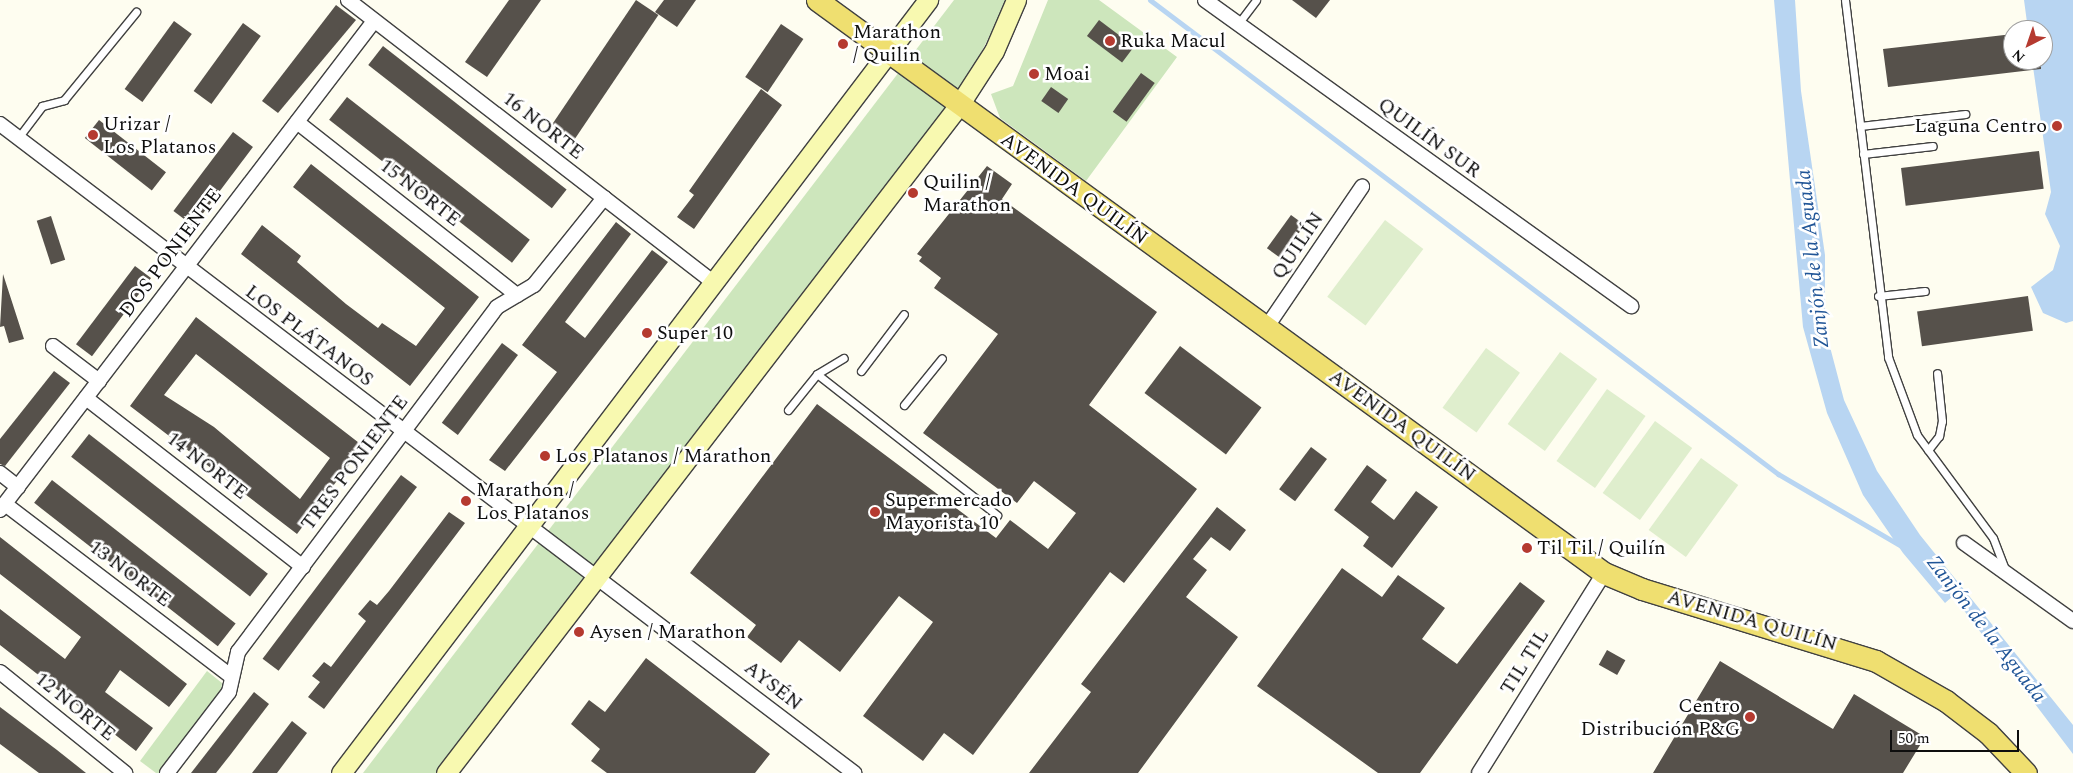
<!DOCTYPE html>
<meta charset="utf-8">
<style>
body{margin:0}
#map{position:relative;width:2073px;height:773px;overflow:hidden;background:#fefdf0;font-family:Spectral,serif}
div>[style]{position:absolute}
.green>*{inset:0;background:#cde6bc}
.pitch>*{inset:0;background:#dfeecd;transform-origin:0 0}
.water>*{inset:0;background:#b8d5f2}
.stream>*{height:5px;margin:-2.5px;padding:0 2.5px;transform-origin:2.5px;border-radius:2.5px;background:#b8d5f2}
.building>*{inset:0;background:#56514b;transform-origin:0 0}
.roads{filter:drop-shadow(1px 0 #414141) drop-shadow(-1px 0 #414141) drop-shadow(0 1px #414141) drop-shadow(0 -1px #414141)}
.lane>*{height:7px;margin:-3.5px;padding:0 3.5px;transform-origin:3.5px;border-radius:3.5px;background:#fff}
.street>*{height:14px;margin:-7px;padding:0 7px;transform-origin:7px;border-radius:7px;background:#fff}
.secondary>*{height:19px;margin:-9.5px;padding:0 9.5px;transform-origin:9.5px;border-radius:9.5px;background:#f8f9b0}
.primary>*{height:21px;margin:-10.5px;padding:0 10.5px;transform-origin:10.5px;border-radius:10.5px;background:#efdf70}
.dots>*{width:14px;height:14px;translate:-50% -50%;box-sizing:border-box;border:2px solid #fff;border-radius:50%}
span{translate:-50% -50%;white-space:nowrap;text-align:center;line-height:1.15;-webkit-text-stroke:5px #fff;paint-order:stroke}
.poi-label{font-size:20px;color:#0e0e0e}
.left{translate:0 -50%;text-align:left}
.right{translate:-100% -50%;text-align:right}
.street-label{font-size:20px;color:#0e0e0e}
.water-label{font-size:21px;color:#205597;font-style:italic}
.north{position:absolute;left:2003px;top:20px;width:50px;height:50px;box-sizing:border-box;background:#fff;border:1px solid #9f9f9f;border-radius:50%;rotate:221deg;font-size:14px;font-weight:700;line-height:20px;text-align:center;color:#0e0e0e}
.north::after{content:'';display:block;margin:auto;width:18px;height:22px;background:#b53a30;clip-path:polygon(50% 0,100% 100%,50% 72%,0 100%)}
.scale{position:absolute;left:1890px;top:730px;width:129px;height:22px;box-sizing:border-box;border:2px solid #0e0e0e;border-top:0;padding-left:6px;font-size:15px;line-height:18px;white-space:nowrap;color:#0e0e0e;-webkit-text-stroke:4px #fff;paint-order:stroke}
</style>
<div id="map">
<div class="green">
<div style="clip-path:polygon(954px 0,1008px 0,966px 82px,436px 773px,363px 773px)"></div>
<div style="clip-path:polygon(1048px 0,1099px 0,1177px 57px,1086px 181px,1000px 118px,991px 94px,1013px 86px)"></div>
<div style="clip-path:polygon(207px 671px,222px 683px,221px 695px,161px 773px,156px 773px,140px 761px)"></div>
</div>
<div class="pitch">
<div style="left:1385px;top:220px;width:48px;height:96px;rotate:37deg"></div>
<div style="left:1486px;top:348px;width:42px;height:74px;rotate:36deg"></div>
<div style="left:1560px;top:352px;width:46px;height:89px;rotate:36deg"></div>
<div style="left:1607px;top:389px;width:47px;height:88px;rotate:35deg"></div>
<div style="left:1655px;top:421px;width:46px;height:89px;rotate:36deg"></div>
<div style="left:1701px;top:458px;width:46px;height:89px;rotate:36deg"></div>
</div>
<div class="water">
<div style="clip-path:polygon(1774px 0,1795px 0,1801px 91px,1825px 255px,1825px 328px,1844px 400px,1877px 471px,1920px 535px,2073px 725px,2073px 754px,1953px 596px,1945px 603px,1903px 553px,1863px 495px,1827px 413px,1803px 327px)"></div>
<div style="clip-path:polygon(2024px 0,2073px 0,2073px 321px,2066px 323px,2043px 313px,2031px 287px,2053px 270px,2060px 246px,2045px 214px,2051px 192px,2032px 60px,2043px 60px,2043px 30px,2028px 30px)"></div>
</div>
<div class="stream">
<div style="left:1150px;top:0;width:787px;rotate:37.04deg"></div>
<div style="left:1778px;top:474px;width:145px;rotate:30.3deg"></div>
</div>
<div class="building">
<div style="clip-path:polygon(509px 0,541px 0,487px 77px,465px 62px)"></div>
<div style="left:636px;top:0;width:27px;height:151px;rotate:34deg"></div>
<div style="clip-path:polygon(664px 0,696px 0,677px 27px,655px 12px)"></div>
<div style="clip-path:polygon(1292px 0,1330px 0,1316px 18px)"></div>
<div style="clip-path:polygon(336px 5px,356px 20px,278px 113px,262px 101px)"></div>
<div style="left:1099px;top:20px;width:44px;height:20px;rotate:37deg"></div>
<div style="left:174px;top:21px;width:22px;height:84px;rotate:36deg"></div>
<div style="left:243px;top:23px;width:22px;height:84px;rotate:36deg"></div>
<div style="left:781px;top:24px;width:27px;height:64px;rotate:34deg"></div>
<div style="clip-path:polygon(2013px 34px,2013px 60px,2041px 60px,2041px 69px,1888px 87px,1883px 49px)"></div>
<div style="left:383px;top:46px;width:233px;height:24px;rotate:38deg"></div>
<div style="left:1141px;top:73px;width:17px;height:48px;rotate:36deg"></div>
<div style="left:1051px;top:87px;width:21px;height:17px;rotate:35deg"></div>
<div style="clip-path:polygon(761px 89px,782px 105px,694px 229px,677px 217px,694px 195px,689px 191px)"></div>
<div style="left:347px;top:97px;width:232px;height:29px;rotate:38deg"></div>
<div style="left:99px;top:120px;width:85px;height:23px;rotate:38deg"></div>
<div style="left:233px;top:132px;width:25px;height:99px;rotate:37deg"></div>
<div style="left:2039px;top:151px;width:38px;height:139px;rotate:83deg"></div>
<div style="clip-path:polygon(311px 164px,479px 297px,410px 386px,241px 254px,262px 225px,301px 256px,297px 262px,346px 304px,378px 328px,382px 323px,416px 346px,445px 308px,293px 187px)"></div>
<div style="clip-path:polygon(987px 166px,1012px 184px,1002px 199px,1157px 312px,1089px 405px,1197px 489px,1124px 583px,1110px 572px,973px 755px,944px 733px,923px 761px,863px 716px,933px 622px,899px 596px,840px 672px,799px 640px,781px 663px,747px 637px,756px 625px,690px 573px,817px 404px,996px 538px,1010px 520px,1048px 549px,1076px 513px,1034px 481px,1017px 503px,923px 433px,998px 334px,934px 288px,941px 278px,919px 261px,922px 257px,917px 254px)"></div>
<div style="left:1291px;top:215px;width:17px;height:41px;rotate:36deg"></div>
<div style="left:51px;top:216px;width:46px;height:15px;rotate:72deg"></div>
<div style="clip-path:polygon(616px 222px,631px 234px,565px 322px,585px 338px,652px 250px,668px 262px,505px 471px,489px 460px,557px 372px,522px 345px)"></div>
<div style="left:135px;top:266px;width:20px;height:98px;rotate:37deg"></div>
<div style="clip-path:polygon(3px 274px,24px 339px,9px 343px,4px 326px,0 327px)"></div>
<div style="left:2028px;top:296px;width:35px;height:112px;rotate:82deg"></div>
<div style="clip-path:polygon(evenodd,196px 317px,363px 446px,297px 534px,130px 406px,196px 317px,196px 354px,330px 458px,300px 499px,214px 427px,164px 395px,196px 354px)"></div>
<div style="left:502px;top:343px;width:20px;height:100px;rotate:37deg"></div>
<div style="left:1180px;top:346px;width:102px;height:59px;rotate:37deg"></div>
<div style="clip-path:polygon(54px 371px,70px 383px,5px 466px,0 464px,0 439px)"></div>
<div style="left:89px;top:434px;width:227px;height:29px;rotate:38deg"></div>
<div style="left:1311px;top:447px;width:20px;height:53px;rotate:37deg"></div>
<div style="clip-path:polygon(1367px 465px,1387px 480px,1371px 502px,1394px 520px,1416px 491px,1438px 507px,1392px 568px,1363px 546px,1369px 537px,1334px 510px)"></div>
<div style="left:401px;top:475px;width:20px;height:230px;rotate:37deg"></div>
<div style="left:52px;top:480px;width:233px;height:29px;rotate:38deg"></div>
<div style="clip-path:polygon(1217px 507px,1246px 530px,1230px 551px,1211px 537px,1193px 559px,1207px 570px,1186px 597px,1238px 637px,1138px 773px,1029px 773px,1091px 692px,1081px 684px)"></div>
<div style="clip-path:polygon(449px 512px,465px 523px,324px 709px,308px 697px,320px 682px,312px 676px,324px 662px,331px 667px,366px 621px,358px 614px,370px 600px,377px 605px,389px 591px)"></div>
<div style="clip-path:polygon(0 537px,187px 684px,169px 707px,120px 670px,105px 692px,153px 728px,136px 751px,0 645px,0 609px,65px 659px,81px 637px,0 574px)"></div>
<div style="clip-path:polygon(1342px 568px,1382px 597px,1398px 575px,1445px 608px,1422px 639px,1457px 664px,1520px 582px,1545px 601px,1420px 773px,1378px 773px,1257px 686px)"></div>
<div style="left:1607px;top:650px;width:21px;height:17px;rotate:29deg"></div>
<div style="clip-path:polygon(646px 658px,770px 754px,755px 773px,607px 773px,591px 761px,600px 749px,571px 724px,589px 700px,605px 712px)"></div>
<div style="clip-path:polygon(1720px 661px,1833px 729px,1854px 694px,1925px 737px,1903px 773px,1653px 773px)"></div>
<div style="clip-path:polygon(254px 692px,269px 704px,231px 754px,216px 773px,191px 773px)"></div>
<div style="clip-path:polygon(0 707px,57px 750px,86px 773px,39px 773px,0 744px)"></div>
<div style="clip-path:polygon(292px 721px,307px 733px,277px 773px,252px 773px)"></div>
</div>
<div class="roads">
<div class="lane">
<div style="left:1845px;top:0;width:360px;rotate:83.1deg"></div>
<div style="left:1888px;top:357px;width:83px;rotate:69.6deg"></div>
<div style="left:1917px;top:435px;width:128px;rotate:53.6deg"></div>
<div style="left:1993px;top:538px;width:33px;rotate:69deg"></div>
<div style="left:1238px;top:24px;width:30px;rotate:-53deg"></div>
<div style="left:1860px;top:126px;width:106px;rotate:-6.5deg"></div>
<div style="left:18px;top:138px;width:40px;rotate:-53deg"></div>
<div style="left:42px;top:106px;width:23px;rotate:-15deg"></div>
<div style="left:64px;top:100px;width:114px;rotate:-50.7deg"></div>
<div style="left:1863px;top:154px;width:70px;rotate:-6.5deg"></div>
<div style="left:1878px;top:296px;width:47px;rotate:-6.1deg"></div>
<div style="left:861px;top:371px;width:71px;rotate:-53deg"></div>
<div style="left:817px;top:374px;width:229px;rotate:38.1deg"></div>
<div style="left:904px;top:405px;width:60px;rotate:-51deg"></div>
<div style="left:788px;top:410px;width:46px;rotate:-51.1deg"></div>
<div style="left:817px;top:374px;width:31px;rotate:-31deg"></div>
<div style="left:1928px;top:450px;width:18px;rotate:-52deg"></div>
<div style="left:1939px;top:436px;width:15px;rotate:-79deg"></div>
<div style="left:1942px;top:421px;width:48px;rotate:-95.9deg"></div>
</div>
<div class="street">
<div style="left:348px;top:0;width:464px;rotate:37.7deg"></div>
<div style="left:1205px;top:0;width:525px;rotate:35.69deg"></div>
<div style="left:297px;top:122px;width:280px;rotate:38.2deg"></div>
<div style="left:0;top:124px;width:1073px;rotate:37.23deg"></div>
<div style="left:1266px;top:328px;width:171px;rotate:-55.8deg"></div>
<div style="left:53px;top:346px;width:58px;rotate:37.3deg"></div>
<div style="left:86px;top:398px;width:275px;rotate:37.9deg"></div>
<div style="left:0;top:473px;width:23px;rotate:38deg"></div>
<div style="left:5px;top:504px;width:285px;rotate:37.3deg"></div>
<div style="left:0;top:510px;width:616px;rotate:-52.59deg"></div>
<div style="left:1964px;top:543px;width:134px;rotate:35.6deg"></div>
<div style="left:0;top:672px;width:161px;rotate:38.9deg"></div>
<div style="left:167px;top:773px;width:102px;rotate:-52.6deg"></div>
<div style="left:229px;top:692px;width:41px;rotate:-77.3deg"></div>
<div style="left:238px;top:652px;width:431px;rotate:-53.1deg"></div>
<div style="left:497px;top:307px;width:43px;rotate:-30.7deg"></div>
<div style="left:534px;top:285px;width:112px;rotate:-51.2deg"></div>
<div style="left:1479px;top:773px;width:236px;rotate:-58deg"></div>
</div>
<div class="secondary">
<div style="left:341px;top:773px;width:971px;rotate:-52.79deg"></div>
<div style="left:446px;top:773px;width:842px;rotate:-52.48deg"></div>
<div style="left:959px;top:105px;width:64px;rotate:-57.1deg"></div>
<div style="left:994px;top:51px;width:56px;rotate:-66.7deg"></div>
</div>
<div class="primary">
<div style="left:817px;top:0;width:973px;rotate:36.06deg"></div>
<div style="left:1604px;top:573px;width:41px;rotate:22.8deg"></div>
<div style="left:1642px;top:589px;width:245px;rotate:17.1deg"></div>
<div style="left:1876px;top:661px;width:81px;rotate:29.7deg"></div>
<div style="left:1946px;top:701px;width:53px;rotate:37.3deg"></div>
<div style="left:1988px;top:733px;width:55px;rotate:46.5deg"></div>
</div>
</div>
<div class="dots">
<div style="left:1110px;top:41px;background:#b53a30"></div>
<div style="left:843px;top:44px;background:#b53a30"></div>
<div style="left:1034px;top:74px;background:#b53a30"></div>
<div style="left:2057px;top:126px;background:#b53a30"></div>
<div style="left:93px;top:135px;background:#b53a30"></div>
<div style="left:913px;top:193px;background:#b53a30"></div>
<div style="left:647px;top:333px;background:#b53a30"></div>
<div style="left:545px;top:456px;background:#b53a30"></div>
<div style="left:466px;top:501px;background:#b53a30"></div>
<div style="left:875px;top:512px;background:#b53a30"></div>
<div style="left:1527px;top:548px;background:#b53a30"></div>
<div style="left:579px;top:632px;background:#b53a30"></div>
<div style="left:1750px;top:717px;background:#b53a30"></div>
</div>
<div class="poi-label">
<span class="left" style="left:853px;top:44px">Marathon<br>/ Quilin</span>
<span class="left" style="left:1120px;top:41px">Ruka Macul</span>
<span class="left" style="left:1044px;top:74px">Moai</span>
<span class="left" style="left:103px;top:136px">Urizar /<br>Los Platanos</span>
<span class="right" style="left:2047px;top:126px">Laguna Centro</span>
<span class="left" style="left:923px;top:194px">Quilin /<br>Marathon</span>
<span class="left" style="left:657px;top:333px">Super 10</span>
<span class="left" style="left:555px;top:456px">Los Platanos / Marathon</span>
<span class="left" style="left:476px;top:502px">Marathon /<br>Los Platanos</span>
<span class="left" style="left:885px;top:512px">Supermercado<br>Mayorista 10</span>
<span class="left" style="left:1537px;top:548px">Til Til / Quilín</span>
<span class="left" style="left:589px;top:632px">Aysen / Marathon</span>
<span class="right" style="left:1740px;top:718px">Centro<br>Distribución P&amp;G</span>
</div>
<div class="street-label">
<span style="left:543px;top:126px;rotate:38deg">16 NORTE</span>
<span style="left:1429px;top:138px;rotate:36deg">QUILÍN SUR</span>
<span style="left:1074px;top:189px;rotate:36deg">AVENIDA QUILÍN</span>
<span style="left:420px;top:193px;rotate:38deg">15 NORTE</span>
<span style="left:1298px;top:246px;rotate:-56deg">QUILÍN</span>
<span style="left:171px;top:253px;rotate:-53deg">DOS PONIENTE</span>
<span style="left:309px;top:336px;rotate:37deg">LOS PLÁTANOS</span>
<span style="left:1402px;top:426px;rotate:36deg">AVENIDA QUILÍN</span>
<span style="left:355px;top:463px;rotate:-53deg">TRES PONIENTE</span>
<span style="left:207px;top:466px;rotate:38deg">14 NORTE</span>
<span style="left:130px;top:574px;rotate:37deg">13 NORTE</span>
<span style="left:1752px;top:621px;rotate:16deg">AVENIDA QUILÍN</span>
<span style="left:1525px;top:662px;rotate:-58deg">TIL TIL</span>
<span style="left:773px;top:686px;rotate:38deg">AYSÉN</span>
<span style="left:75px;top:707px;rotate:39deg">12 NORTE</span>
</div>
<div class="water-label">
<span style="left:1813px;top:259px;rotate:-96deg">Zanjón de la Aguada</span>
<span style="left:1986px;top:629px;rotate:52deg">Zanjón de la Aguada</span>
</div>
<div class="north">N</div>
<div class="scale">50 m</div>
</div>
